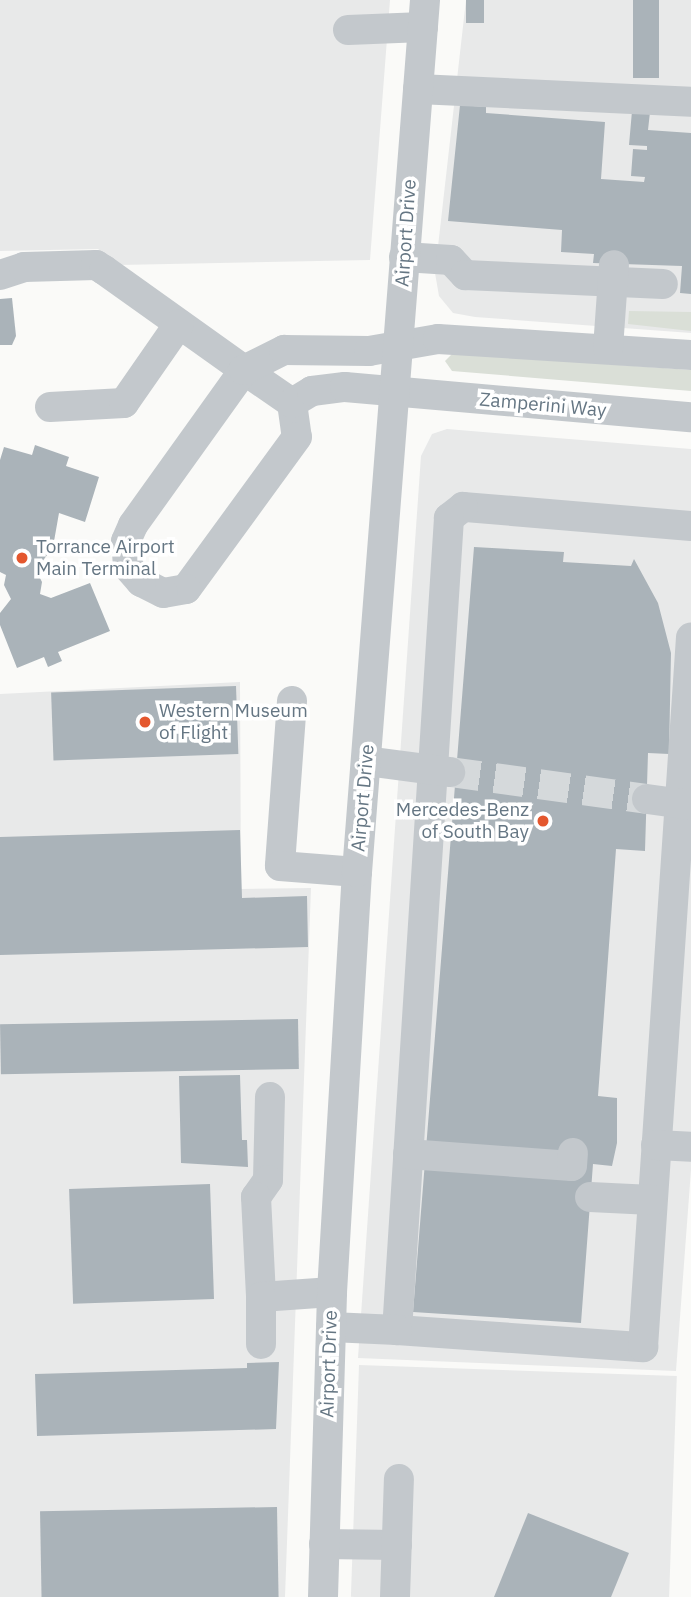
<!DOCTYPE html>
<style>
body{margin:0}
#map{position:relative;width:691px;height:1597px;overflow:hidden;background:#fafaf8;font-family:"IBM Plex Sans",sans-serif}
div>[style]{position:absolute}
.built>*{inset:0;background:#e8e9e9;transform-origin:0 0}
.green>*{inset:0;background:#dadfd7}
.building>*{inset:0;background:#aab3b9;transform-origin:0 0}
.minor-tunnel>*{height:30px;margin-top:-15px;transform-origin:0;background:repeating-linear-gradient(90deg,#d5d9db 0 30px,transparent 0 45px)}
.minor>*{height:30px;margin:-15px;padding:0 15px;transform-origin:15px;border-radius:15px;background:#c3c8cc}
.dots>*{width:19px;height:19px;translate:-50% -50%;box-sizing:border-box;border:4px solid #fff;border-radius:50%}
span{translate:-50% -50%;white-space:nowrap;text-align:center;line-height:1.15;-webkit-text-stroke:7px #fff;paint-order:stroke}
.street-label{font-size:19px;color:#657683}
.poi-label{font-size:19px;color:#657683}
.left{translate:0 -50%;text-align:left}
.right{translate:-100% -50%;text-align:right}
</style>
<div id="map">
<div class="built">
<div style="clip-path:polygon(0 0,390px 0,370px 260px,119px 265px,98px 249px,0 251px)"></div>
<div style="clip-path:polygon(466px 0,691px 0,691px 333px,475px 317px,453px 313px,439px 296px,435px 273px)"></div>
<div style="clip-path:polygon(447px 429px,691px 449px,691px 1170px,676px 1371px,358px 1358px,421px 456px,432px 434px)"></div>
<div style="clip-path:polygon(240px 682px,241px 889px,311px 888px,285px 1597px,0 1597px,0 694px)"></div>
<div style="left:359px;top:1365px;width:318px;height:232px;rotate:2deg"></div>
</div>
<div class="green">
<div style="clip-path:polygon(629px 311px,691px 312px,691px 331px,628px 324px)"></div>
<div style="clip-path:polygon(453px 353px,691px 370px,691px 391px,452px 371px,445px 361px)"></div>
</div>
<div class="building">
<div style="left:466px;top:0;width:18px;height:23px"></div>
<div style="left:633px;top:0;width:26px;height:78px"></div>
<div style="clip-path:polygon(460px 105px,486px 107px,486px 113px,605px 122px,601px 179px,644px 182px,645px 177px,631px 176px,633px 149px,647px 150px,647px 146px,629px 145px,632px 111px,650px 112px,648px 130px,691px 133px,691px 294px,680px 293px,682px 266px,593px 263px,594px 254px,561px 252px,562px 230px,448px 221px)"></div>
<div style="clip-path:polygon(12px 298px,16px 336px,12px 345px,0 345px,0 299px)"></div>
<div style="clip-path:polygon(35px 445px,69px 457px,66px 466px,99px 477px,85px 522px,59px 513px,53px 547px,36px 570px,42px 582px,40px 594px,51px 598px,90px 583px,110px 631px,58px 652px,62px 661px,48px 667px,44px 657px,17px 668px,0 625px,0 613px,11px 599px,4px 585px,6px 575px,0 572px,0 460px,4px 447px,32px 455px)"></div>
<div style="clip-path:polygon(474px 547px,564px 552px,563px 562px,631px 566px,634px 559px,658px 603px,671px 653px,669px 754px,648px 753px,645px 851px,616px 849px,598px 1096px,617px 1098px,617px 1143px,612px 1166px,593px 1164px,581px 1323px,413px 1312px)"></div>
<div style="left:236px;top:686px;width:68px;height:185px;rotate:88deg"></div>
<div style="clip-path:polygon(240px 830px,242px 898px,307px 896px,308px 947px,0 955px,0 837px)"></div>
<div style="left:298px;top:1019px;width:50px;height:298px;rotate:89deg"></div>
<div style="clip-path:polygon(240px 1075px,242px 1140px,247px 1140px,248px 1167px,181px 1163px,179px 1076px)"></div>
<div style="left:210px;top:1184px;width:115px;height:141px;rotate:88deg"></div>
<div style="clip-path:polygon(279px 1362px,276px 1429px,37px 1436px,35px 1374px,247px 1368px,247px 1363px)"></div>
<div style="left:277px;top:1507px;width:90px;height:237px;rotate:89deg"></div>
<div style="clip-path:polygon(528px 1513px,629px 1553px,611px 1597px,494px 1597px)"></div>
</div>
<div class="minor-tunnel">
<div style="left:450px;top:772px;width:199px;rotate:7.8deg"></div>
</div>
<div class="minor">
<div style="left:348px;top:30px;width:75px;rotate:-2.3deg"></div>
<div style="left:418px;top:89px;width:273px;rotate:2.7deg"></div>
<div style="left:404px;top:257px;width:47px;rotate:3.7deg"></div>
<div style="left:451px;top:260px;width:21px;rotate:47deg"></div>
<div style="left:465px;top:275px;width:198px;rotate:2.6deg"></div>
<div style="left:0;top:275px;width:25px;rotate:-18deg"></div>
<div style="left:24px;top:267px;width:72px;rotate:-1.6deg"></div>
<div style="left:96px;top:265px;width:9px;rotate:32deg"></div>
<div style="left:104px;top:270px;width:172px;rotate:35.5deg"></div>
<div style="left:244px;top:370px;width:58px;rotate:34.5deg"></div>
<div style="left:292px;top:403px;width:34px;rotate:82deg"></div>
<div style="left:297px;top:437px;width:188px;rotate:126.1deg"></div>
<div style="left:186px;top:589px;width:23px;rotate:170deg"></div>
<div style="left:163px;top:593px;width:25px;rotate:-153deg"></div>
<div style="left:141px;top:582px;width:20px;rotate:-131deg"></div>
<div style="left:128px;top:567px;width:26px;rotate:-94deg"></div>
<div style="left:126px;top:541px;width:17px;rotate:-66deg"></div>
<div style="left:133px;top:525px;width:191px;rotate:-54.4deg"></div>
<div style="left:244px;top:370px;width:45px;rotate:-26.6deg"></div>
<div style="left:284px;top:350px;width:85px;rotate:0.7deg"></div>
<div style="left:369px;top:351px;width:70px;rotate:-9.9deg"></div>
<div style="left:438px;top:339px;width:254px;rotate:3.6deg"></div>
<div style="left:608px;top:348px;width:83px;rotate:-85.9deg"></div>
<div style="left:292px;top:403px;width:23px;rotate:-31deg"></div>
<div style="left:312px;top:391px;width:33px;rotate:-7deg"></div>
<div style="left:345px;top:387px;width:347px;rotate:5deg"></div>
<div style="left:50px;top:407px;width:74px;rotate:-3.1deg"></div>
<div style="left:124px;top:403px;width:96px;rotate:-55.2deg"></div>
<div style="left:691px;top:526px;width:229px;rotate:-175.2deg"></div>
<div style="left:463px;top:507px;width:18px;rotate:142deg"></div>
<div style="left:449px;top:518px;width:814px;rotate:93.66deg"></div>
<div style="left:397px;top:1330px;width:247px;rotate:4deg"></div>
<div style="left:643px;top:1347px;width:711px;rotate:-86.13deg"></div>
<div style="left:292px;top:701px;width:165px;rotate:94.2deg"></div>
<div style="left:280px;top:866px;width:77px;rotate:4.5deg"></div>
<div style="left:366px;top:761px;width:85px;rotate:7.5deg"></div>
<div style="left:647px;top:799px;width:44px;rotate:7.8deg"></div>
<div style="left:270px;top:1097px;width:83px;rotate:91.4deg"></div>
<div style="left:268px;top:1180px;width:21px;rotate:125deg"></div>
<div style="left:256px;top:1197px;width:100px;rotate:87.1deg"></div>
<div style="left:261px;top:1297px;width:71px;rotate:-4deg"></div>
<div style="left:656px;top:1145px;width:35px;rotate:3deg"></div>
<div style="left:408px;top:1154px;width:164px;rotate:4.2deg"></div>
<div style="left:572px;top:1166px;width:13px;rotate:-86deg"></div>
<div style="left:590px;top:1197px;width:62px;rotate:2.8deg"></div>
<div style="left:331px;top:1327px;width:66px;rotate:2.6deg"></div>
<div style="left:261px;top:1344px;width:47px;rotate:-90deg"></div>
<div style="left:324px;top:1544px;width:73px;rotate:0.8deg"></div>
<div style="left:323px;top:1597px;width:305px;rotate:-88.3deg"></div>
<div style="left:332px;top:1292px;width:421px;rotate:-86.6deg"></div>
<div style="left:357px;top:872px;width:875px;rotate:-85.54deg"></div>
<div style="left:395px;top:1597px;width:118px;rotate:-88.1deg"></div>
</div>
<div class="dots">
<div style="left:22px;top:558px;background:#e4572e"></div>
<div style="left:145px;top:722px;background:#e4572e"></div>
<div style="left:543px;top:821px;background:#e4572e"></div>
</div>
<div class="street-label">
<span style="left:406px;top:233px;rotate:-86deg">Airport Drive</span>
<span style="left:543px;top:405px;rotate:5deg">Zamperini Way</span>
<span style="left:363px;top:798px;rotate:-85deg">Airport Drive</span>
<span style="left:329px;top:1364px;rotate:-88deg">Airport Drive</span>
</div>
<div class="poi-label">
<span class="left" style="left:36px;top:558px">Torrance Airport<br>Main Terminal</span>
<span class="left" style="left:159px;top:722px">Western Museum<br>of Flight</span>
<span class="right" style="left:529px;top:821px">Mercedes-Benz<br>of South Bay</span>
</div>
</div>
